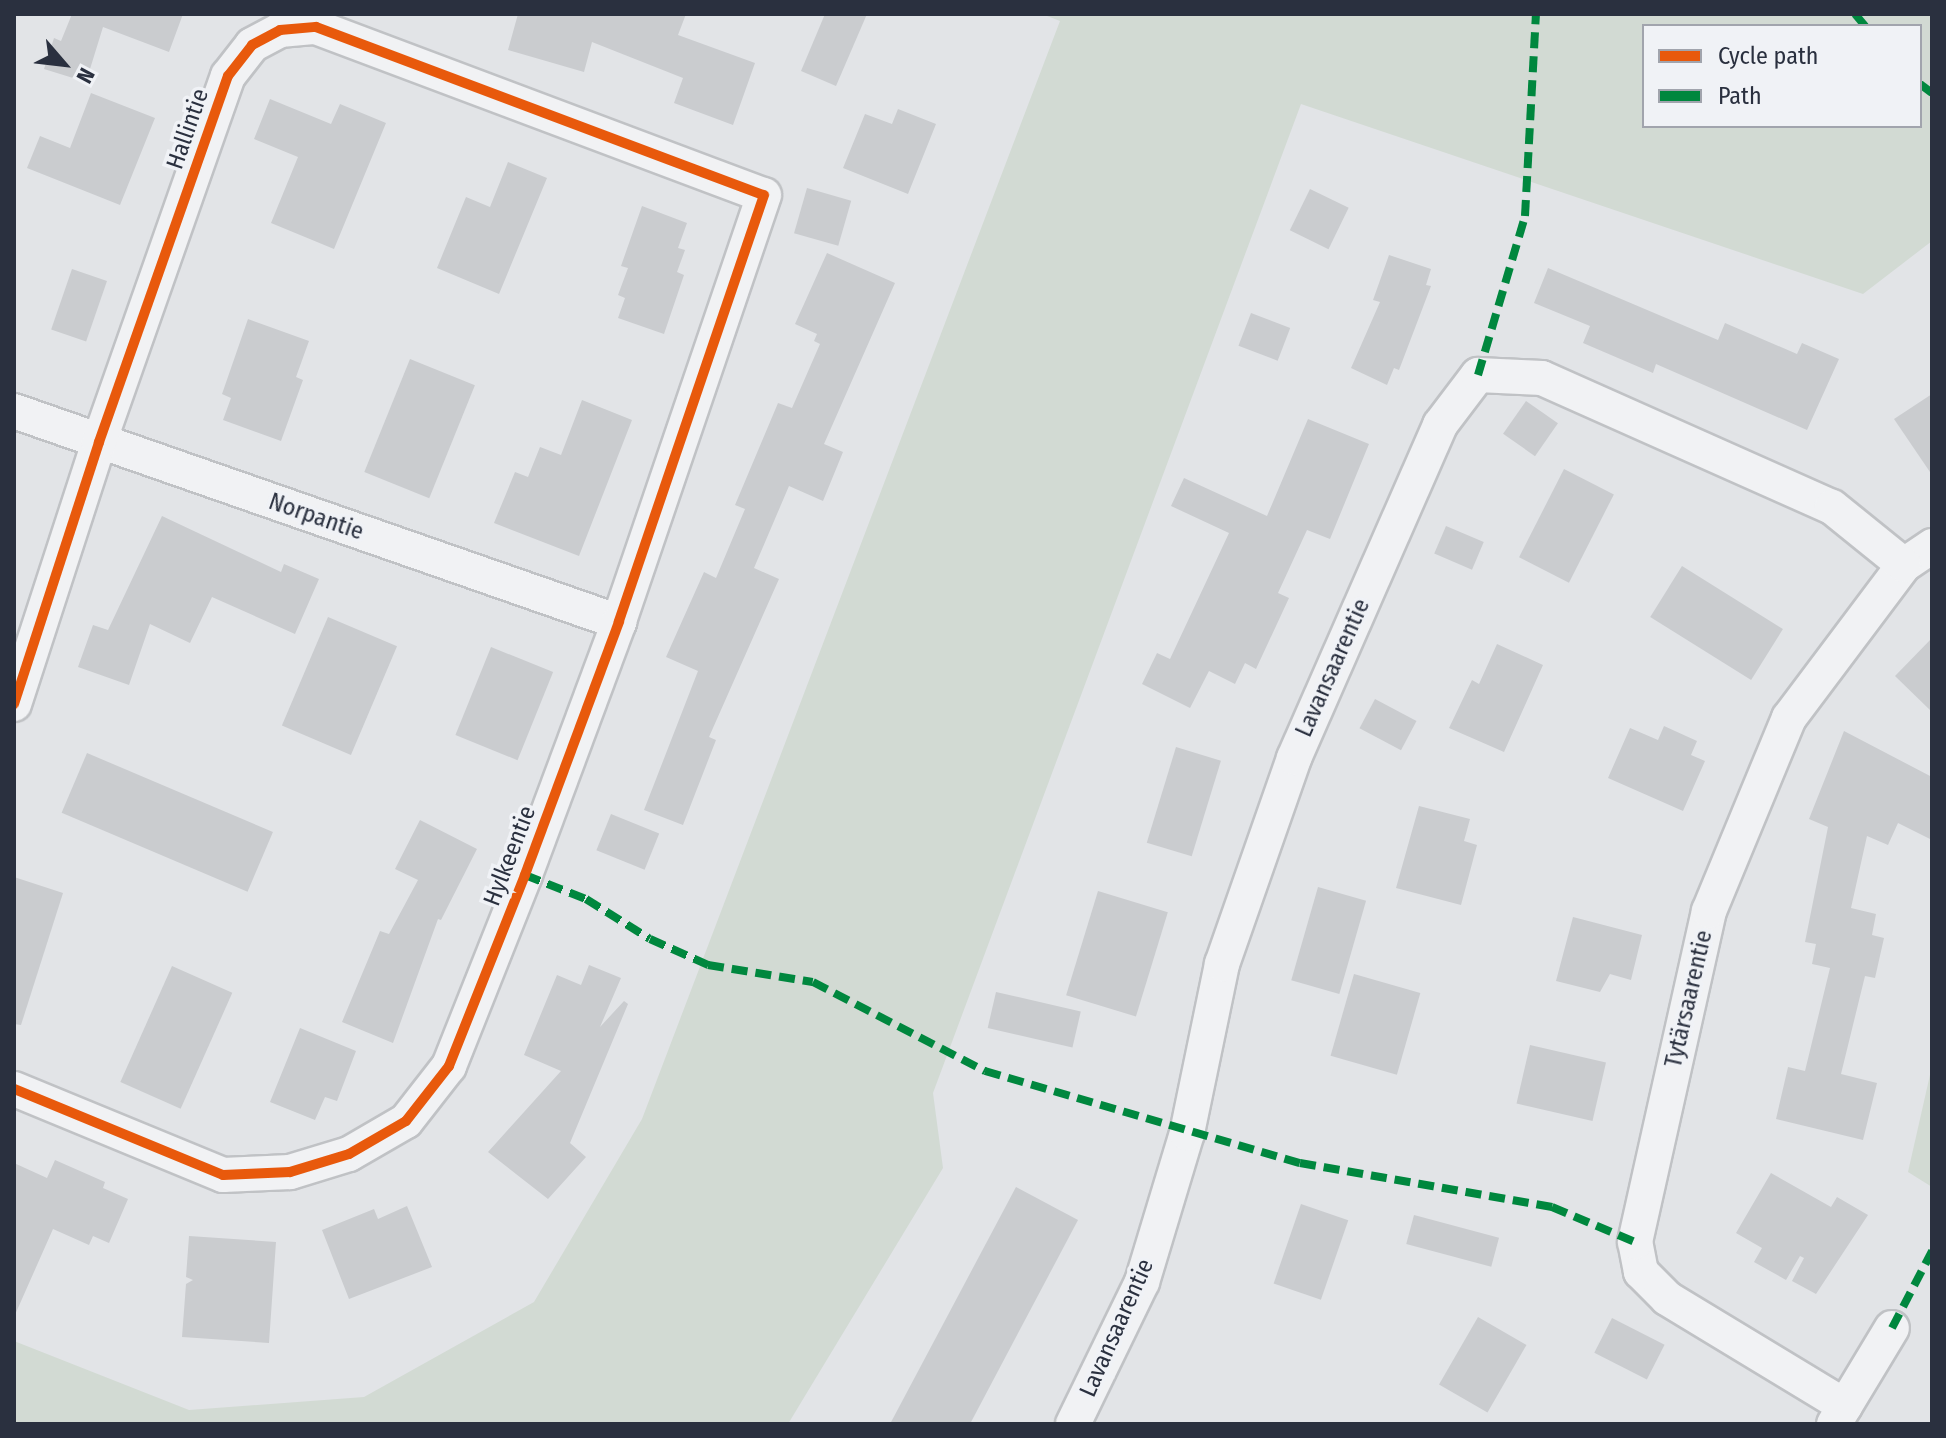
<!DOCTYPE html>
<meta charset="utf-8">
<style>
body{margin:0}
#map{position:relative;width:1946px;height:1438px;overflow:hidden;background:#e2e4e7;font-family:"Fira Sans Condensed",sans-serif}
div>[style]{position:absolute}
.green>*{inset:0;background:#d2dad3}
.building>*{inset:0;background:#cacccf;transform-origin:0 0}
.roads{filter:drop-shadow(2px 0 #c0c2c5) drop-shadow(-2px 0 #c0c2c5) drop-shadow(0 2px #c0c2c5) drop-shadow(0 -2px #c0c2c5)}
.minor>*{height:34px;margin:-17px;padding:0 17px;transform-origin:17px;border-radius:17px;background:#f1f2f4}
.quiet>*{height:8px;margin-top:-4px;transform-origin:0;background:repeating-linear-gradient(90deg,#00873e 0 16px,transparent 0 24px)}
.cycleway>*{height:10px;margin:-5px;padding:0 5px;transform-origin:5px;border-radius:5px;background:#e8590c}
span{translate:-50% -50%;white-space:nowrap;text-align:center;line-height:1.15;-webkit-text-stroke:7px #f0f2f6;paint-order:stroke}
.street-label{font-size:24px;color:#2a303f}
.frame{position:absolute;inset:0;border:16px solid #2a303f;pointer-events:none}
.legend{position:absolute;left:1642px;top:24px;width:280px;height:104px;box-sizing:border-box;background:#f0f2f6;border:2px solid #a1a4ad;margin:0;padding:10px 14px;list-style:none;font-size:24px;color:#2a303f}
.legend li{display:flex;align-items:center;gap:16px;height:40px}
.legend b{width:40px;border:2px solid #a1a4ad}
.north{position:absolute;left:24px;top:24px;width:80px;height:80px;-webkit-text-stroke:6px #f0f2f6;paint-order:stroke;rotate:118deg;font-size:22px;font-weight:700;line-height:32px;text-align:center;color:#2a303f}
.north::after{content:'';display:block;margin:auto;width:28px;height:36px;background:#2a303f;clip-path:polygon(50% 0,100% 100%,50% 72%,0 100%)}
</style>
<div id="map">
<div class="green">
<div style="clip-path:polygon(evenodd,1042px 14px,1932px 14px,1932px 241px,1863px 294px,1301px 104px,933px 1093px,943px 1168px,788px 1424px,14px 1424px,14px 1341px,189px 1410px,364px 1397px,534px 1302px,642px 1119px,1060px 21px,1042px 14px,1644px 26px,1920px 26px,1920px 126px,1644px 126px,1644px 26px)"></div>
<div style="clip-path:polygon(1932px 1066px,1932px 1187px,1908px 1172px)"></div>
</div>
<div class="building">
<div style="clip-path:polygon(72px 14px,183px 14px,169px 52px,103px 27px,86px 82px,44px 69px,54px 38px,61px 41px)"></div>
<div style="clip-path:polygon(518px 14px,686px 14px,678px 35px,755px 63px,733px 125px,674px 103px,683px 78px,592px 42px,584px 72px,508px 50px)"></div>
<div style="clip-path:polygon(825px 14px,867px 14px,836px 86px,801px 71px)"></div>
<div style="clip-path:polygon(91px 93px,155px 118px,120px 205px,27px 168px,40px 136px,70px 148px)"></div>
<div style="clip-path:polygon(270px 99px,331px 124px,340px 104px,386px 123px,334px 249px,271px 223px,298px 157px,254px 139px)"></div>
<div style="clip-path:polygon(898px 109px,936px 124px,908px 194px,843px 168px,865px 114px,892px 124px)"></div>
<div style="clip-path:polygon(508px 162px,547px 178px,499px 294px,437px 268px,466px 197px,490px 207px)"></div>
<div style="left:807px;top:188px;width:46px;height:47px;rotate:16deg"></div>
<div style="left:1310px;top:189px;width:43px;height:46px;rotate:26deg"></div>
<div style="clip-path:polygon(642px 206px,687px 223px,678px 248px,685px 250px,677px 272px,684px 275px,664px 334px,618px 318px,625px 298px,618px 295px,628px 268px,621px 266px)"></div>
<div style="clip-path:polygon(827px 253px,895px 283px,824px 444px,843px 452px,823px 501px,789px 486px,754px 568px,779px 579px,709px 737px,716px 740px,683px 825px,644px 810px,698px 671px,666px 657px,704px 572px,716px 578px,745px 509px,735px 505px,778px 403px,792px 408px,820px 344px,814px 341px,817px 334px,795px 324px)"></div>
<div style="clip-path:polygon(1389px 255px,1431px 269px,1426px 285px,1431px 286px,1399px 370px,1394px 368px,1387px 385px,1351px 368px,1380px 302px,1373px 300px)"></div>
<div style="clip-path:polygon(1548px 268px,1718px 340px,1725px 323px,1797px 354px,1802px 343px,1839px 359px,1807px 430px,1656px 364px,1653px 373px,1583px 343px,1590px 326px,1534px 303px)"></div>
<div style="left:72px;top:269px;width:37px;height:64px;rotate:19deg"></div>
<div style="left:1251px;top:313px;width:42px;height:35px;rotate:21deg"></div>
<div style="clip-path:polygon(248px 319px,309px 341px,296px 377px,303px 380px,281px 441px,223px 420px,231px 398px,222px 394px)"></div>
<div style="left:410px;top:359px;width:70px;height:122px;rotate:22deg"></div>
<div style="clip-path:polygon(1932px 394px,1932px 475px,1894px 419px)"></div>
<div style="clip-path:polygon(582px 400px,632px 420px,579px 556px,494px 523px,515px 472px,528px 477px,540px 447px,561px 455px)"></div>
<div style="left:1526px;top:401px;width:39px;height:40px;rotate:35deg"></div>
<div style="clip-path:polygon(1308px 419px,1369px 444px,1330px 539px,1307px 530px,1278px 593px,1289px 598px,1256px 669px,1245px 663px,1235px 684px,1209px 671px,1190px 708px,1142px 684px,1157px 653px,1170px 659px,1229px 533px,1171px 506px,1184px 478px,1267px 516px)"></div>
<div style="left:1564px;top:469px;width:56px;height:99px;rotate:27deg"></div>
<div style="clip-path:polygon(162px 516px,281px 572px,284px 564px,319px 579px,295px 634px,212px 597px,190px 643px,150px 624px,129px 685px,78px 667px,93px 625px,108px 630px)"></div>
<div style="left:1446px;top:526px;width:41px;height:30px;rotate:23deg"></div>
<div style="left:1682px;top:566px;width:119px;height:60px;rotate:32deg"></div>
<div style="left:328px;top:617px;width:75px;height:118px;rotate:23deg"></div>
<div style="clip-path:polygon(1932px 638px,1932px 712px,1895px 676px)"></div>
<div style="clip-path:polygon(1497px 644px,1543px 665px,1504px 752px,1449px 728px,1472px 680px,1479px 684px)"></div>
<div style="left:491px;top:647px;width:67px;height:95px;rotate:22deg"></div>
<div style="left:1375px;top:699px;width:47px;height:33px;rotate:28deg"></div>
<div style="clip-path:polygon(1664px 726px,1697px 741px,1691px 755px,1705px 761px,1683px 811px,1608px 778px,1630px 728px,1658px 740px)"></div>
<div style="clip-path:polygon(1844px 731px,1932px 777px,1932px 840px,1898px 823px,1888px 845px,1867px 836px,1851px 908px,1876px 914px,1872px 935px,1884px 938px,1875px 978px,1865px 976px,1841px 1074px,1877px 1083px,1863px 1140px,1776px 1119px,1788px 1067px,1805px 1071px,1830px 968px,1812px 964px,1816px 944px,1805px 942px,1828px 827px,1809px 819px)"></div>
<div style="left:1176px;top:747px;width:47px;height:100px;rotate:17deg"></div>
<div style="left:87px;top:753px;width:202px;height:65px;rotate:23deg"></div>
<div style="clip-path:polygon(1419px 806px,1470px 819px,1464px 841px,1477px 845px,1461px 905px,1396px 888px)"></div>
<div style="left:611px;top:814px;width:52px;height:39px;rotate:22deg"></div>
<div style="clip-path:polygon(420px 820px,477px 849px,441px 920px,438px 919px,393px 1043px,342px 1022px,380px 931px,389px 934px,418px 880px,395px 869px)"></div>
<div style="clip-path:polygon(14px 877px,63px 893px,21px 1025px,14px 1024px)"></div>
<div style="left:1318px;top:887px;width:50px;height:97px;rotate:16deg"></div>
<div style="left:1098px;top:891px;width:73px;height:109px;rotate:17deg"></div>
<div style="clip-path:polygon(1573px 917px,1642px 935px,1631px 980px,1610px 974px,1600px 992px,1556px 981px)"></div>
<div style="clip-path:polygon(589px 965px,621px 978px,600px 1027px,624px 1001px,628px 1004px,570px 1143px,586px 1157px,548px 1199px,488px 1152px,561px 1071px,524px 1055px,557px 975px,581px 985px)"></div>
<div style="left:172px;top:966px;width:66px;height:127px;rotate:24deg"></div>
<div style="left:1354px;top:974px;width:69px;height:85px;rotate:16deg"></div>
<div style="left:996px;top:992px;width:87px;height:37px;rotate:13deg"></div>
<div style="clip-path:polygon(300px 1028px,356px 1051px,337px 1101px,325px 1097px,315px 1120px,270px 1102px)"></div>
<div style="left:1530px;top:1045px;width:78px;height:60px;rotate:13deg"></div>
<div style="clip-path:polygon(55px 1160px,105px 1182px,103px 1188px,128px 1199px,109px 1243px,93px 1236px,89px 1245px,53px 1229px,14px 1317px,14px 1163px,47px 1178px)"></div>
<div style="clip-path:polygon(1771px 1173px,1831px 1207px,1837px 1197px,1868px 1215px,1816px 1294px,1792px 1281px,1804px 1258px,1800px 1256px,1786px 1280px,1754px 1262px,1762px 1248px,1736px 1233px)"></div>
<div style="clip-path:polygon(1016px 1187px,1078px 1220px,970px 1424px,890px 1424px)"></div>
<div style="left:1301px;top:1204px;width:50px;height:84px;rotate:19deg"></div>
<div style="clip-path:polygon(407px 1206px,432px 1267px,349px 1299px,322px 1230px,374px 1209px,378px 1219px)"></div>
<div style="left:1414px;top:1215px;width:88px;height:30px;rotate:15deg"></div>
<div style="clip-path:polygon(189px 1236px,276px 1242px,269px 1343px,182px 1337px,186px 1284px,193px 1280px,186px 1277px)"></div>
<div style="left:1478px;top:1317px;width:56px;height:78px;rotate:30deg"></div>
<div style="left:1612px;top:1318px;width:59px;height:39px;rotate:27deg"></div>
</div>
<div class="roads">
<div class="minor">
<div style="left:14px;top:411px;width:641px;rotate:19.23deg"></div>
<div style="left:14px;top:704px;width:275px;rotate:-72deg"></div>
<div style="left:99px;top:442px;width:388px;rotate:-70.6deg"></div>
<div style="left:228px;top:76px;width:39px;rotate:-52deg"></div>
<div style="left:252px;top:45px;width:32px;rotate:-28deg"></div>
<div style="left:280px;top:30px;width:36px;rotate:-5deg"></div>
<div style="left:316px;top:27px;width:478px;rotate:20.6deg"></div>
<div style="left:764px;top:195px;width:451px;rotate:108.8deg"></div>
<div style="left:619px;top:622px;width:270px;rotate:110.4deg"></div>
<div style="left:525px;top:875px;width:206px;rotate:111.7deg"></div>
<div style="left:449px;top:1066px;width:70px;rotate:128deg"></div>
<div style="left:406px;top:1121px;width:66px;rotate:149.9deg"></div>
<div style="left:349px;top:1154px;width:62px;rotate:163deg"></div>
<div style="left:290px;top:1172px;width:67px;rotate:177.4deg"></div>
<div style="left:223px;top:1175px;width:226px;rotate:-157.6deg"></div>
<div style="left:1845px;top:1406px;width:208px;rotate:-148.8deg"></div>
<div style="left:1667px;top:1298px;width:37px;rotate:-135deg"></div>
<div style="left:1641px;top:1272px;width:31px;rotate:-101deg"></div>
<div style="left:1635px;top:1242px;width:339px;rotate:-77.4deg"></div>
<div style="left:1709px;top:911px;width:209px;rotate:-67.5deg"></div>
<div style="left:1789px;top:718px;width:191px;rotate:-53.1deg"></div>
<div style="left:1904px;top:565px;width:34px;rotate:-34deg"></div>
<div style="left:1073px;top:1424px;width:158px;rotate:-64.1deg"></div>
<div style="left:1142px;top:1282px;width:156px;rotate:-73.2deg"></div>
<div style="left:1187px;top:1133px;width:173px;rotate:-78.3deg"></div>
<div style="left:1222px;top:964px;width:218px;rotate:-70.7deg"></div>
<div style="left:1294px;top:758px;width:364px;rotate:-66.3deg"></div>
<div style="left:1440px;top:425px;width:63px;rotate:-52.8deg"></div>
<div style="left:1478px;top:375px;width:64px;rotate:2.7deg"></div>
<div style="left:1542px;top:378px;width:317px;rotate:24deg"></div>
<div style="left:1832px;top:507px;width:92px;rotate:38.9deg"></div>
<div style="left:1834px;top:1424px;width:112px;rotate:-58.9deg"></div>
</div>
</div>
<div class="quiet">
<div style="left:1855px;top:14px;width:16px;rotate:50deg"></div>
<div style="left:1920px;top:84px;width:15px;rotate:37deg"></div>
<div style="left:1478px;top:375px;width:166px;rotate:-73.5deg"></div>
<div style="left:1525px;top:216px;width:202px;rotate:-86.9deg"></div>
<div style="left:525px;top:875px;width:66px;rotate:21.5deg"></div>
<div style="left:586px;top:899px;width:75px;rotate:32deg"></div>
<div style="left:650px;top:939px;width:64px;rotate:24.1deg"></div>
<div style="left:708px;top:965px;width:106px;rotate:9.2deg"></div>
<div style="left:813px;top:982px;width:194px;rotate:27.4deg"></div>
<div style="left:985px;top:1071px;width:328px;rotate:16.3deg"></div>
<div style="left:1300px;top:1163px;width:256px;rotate:9.9deg"></div>
<div style="left:1552px;top:1207px;width:90px;rotate:22.9deg"></div>
<div style="left:1892px;top:1328px;width:87px;rotate:-62.5deg"></div>
</div>
<div class="cycleway">
<div style="left:14px;top:704px;width:275px;rotate:-72deg"></div>
<div style="left:99px;top:442px;width:388px;rotate:-70.6deg"></div>
<div style="left:228px;top:76px;width:39px;rotate:-52deg"></div>
<div style="left:252px;top:45px;width:32px;rotate:-28deg"></div>
<div style="left:280px;top:30px;width:36px;rotate:-5deg"></div>
<div style="left:316px;top:27px;width:478px;rotate:20.6deg"></div>
<div style="left:764px;top:195px;width:451px;rotate:108.8deg"></div>
<div style="left:619px;top:622px;width:270px;rotate:110.4deg"></div>
<div style="left:525px;top:875px;width:206px;rotate:111.7deg"></div>
<div style="left:449px;top:1066px;width:70px;rotate:128deg"></div>
<div style="left:406px;top:1121px;width:66px;rotate:149.9deg"></div>
<div style="left:349px;top:1154px;width:62px;rotate:163deg"></div>
<div style="left:290px;top:1172px;width:67px;rotate:177.4deg"></div>
<div style="left:223px;top:1175px;width:226px;rotate:-157.6deg"></div>
</div>
<div class="street-label">
<span style="left:188px;top:129px;rotate:-71deg">Hallintie</span>
<span style="left:316px;top:517px;rotate:19deg">Norpantie</span>
<span style="left:1333px;top:668px;rotate:-66deg">Lavansaarentie</span>
<span style="left:510px;top:856px;rotate:-69deg">Hylkeentie</span>
<span style="left:1689px;top:999px;rotate:-77deg">Tytärsaarentie</span>
<span style="left:1117px;top:1328px;rotate:-66deg">Lavansaarentie</span>
</div>
<div class="frame"></div>
<ul class="legend">
<li><b style="height:10px;background:#e8590c"></b>Cycle path</li>
<li><b style="height:10px;background:#00873e"></b>Path</li>
</ul>
<div class="north">N</div>
</div>
